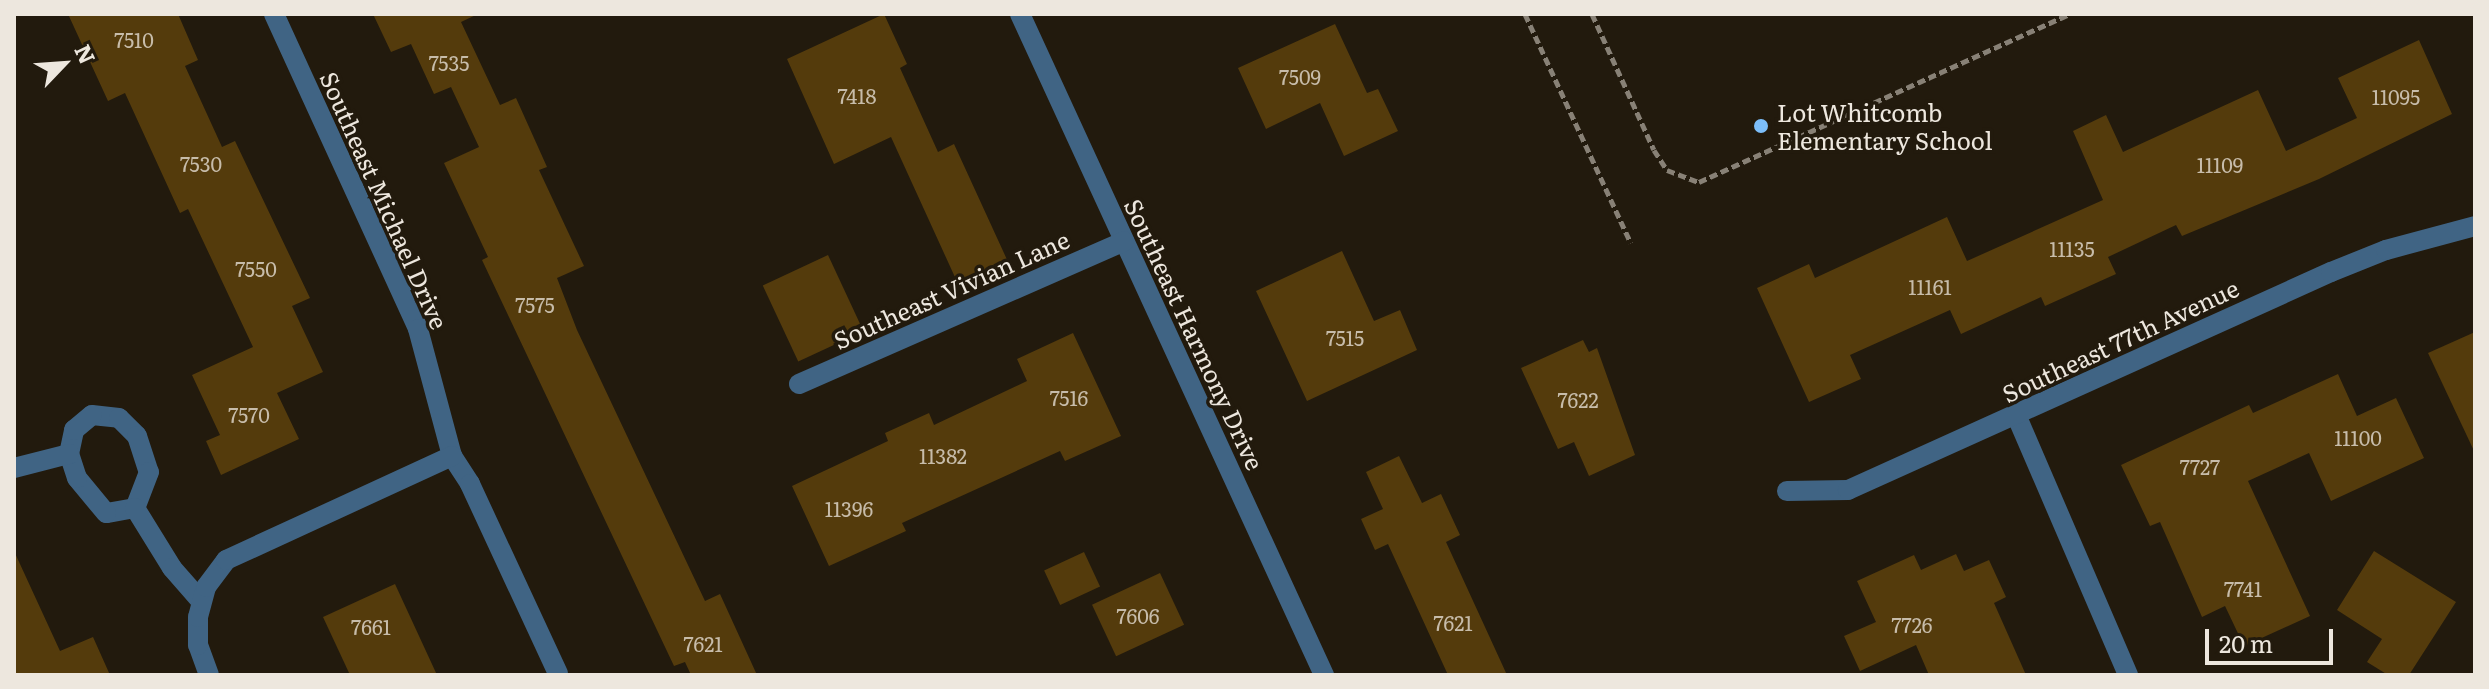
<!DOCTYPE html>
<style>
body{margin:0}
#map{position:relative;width:2489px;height:689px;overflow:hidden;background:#221a0d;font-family:Literata,serif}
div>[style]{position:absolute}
.building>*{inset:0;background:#543b0c;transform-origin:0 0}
.path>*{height:5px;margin-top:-2.5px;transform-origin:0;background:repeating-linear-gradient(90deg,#888176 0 8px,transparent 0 12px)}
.service>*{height:20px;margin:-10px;padding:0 10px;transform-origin:10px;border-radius:10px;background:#406484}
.minor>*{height:20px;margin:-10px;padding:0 10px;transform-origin:10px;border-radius:10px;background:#406484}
.tertiary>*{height:20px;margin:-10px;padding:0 10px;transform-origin:10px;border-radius:10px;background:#406484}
.dots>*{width:22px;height:22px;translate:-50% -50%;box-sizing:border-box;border:4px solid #221a0d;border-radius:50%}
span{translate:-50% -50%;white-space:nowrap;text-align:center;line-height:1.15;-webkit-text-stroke:7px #221a0d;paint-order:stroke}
.number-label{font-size:20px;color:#c7bcaa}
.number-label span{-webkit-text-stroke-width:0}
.poi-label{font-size:24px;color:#ede7de}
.left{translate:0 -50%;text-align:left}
.street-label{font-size:24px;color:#ede7de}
.frame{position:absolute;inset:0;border:16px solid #ede7de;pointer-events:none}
.north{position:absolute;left:24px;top:24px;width:80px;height:80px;-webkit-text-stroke:6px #221a0d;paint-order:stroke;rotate:65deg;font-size:22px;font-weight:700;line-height:32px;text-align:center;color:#ede7de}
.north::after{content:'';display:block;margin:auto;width:28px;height:36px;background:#ede7de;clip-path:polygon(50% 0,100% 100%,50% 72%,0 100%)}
.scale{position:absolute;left:2205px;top:629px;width:128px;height:36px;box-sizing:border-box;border:4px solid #ede7de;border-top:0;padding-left:10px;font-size:24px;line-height:28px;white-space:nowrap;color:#ede7de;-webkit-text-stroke:6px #221a0d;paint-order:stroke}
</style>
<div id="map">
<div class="building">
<div style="clip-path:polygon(68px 14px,178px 14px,198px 60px,185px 66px,222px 147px,235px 141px,310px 298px,292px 306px,323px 372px,277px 393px,299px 439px,221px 475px,206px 441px,220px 435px,192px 375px,253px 347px,188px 209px,180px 213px,125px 93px,108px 101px)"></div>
<div style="clip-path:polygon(373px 14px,478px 14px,461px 22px,500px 105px,516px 98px,547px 167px,539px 170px,584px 266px,557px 278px,577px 330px,705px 601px,720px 594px,757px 675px,691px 675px,685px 662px,674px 666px,482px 260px,488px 257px,444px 163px,479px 147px,451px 87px,434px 94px,411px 44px,391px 52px)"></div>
<div style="clip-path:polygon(884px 14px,907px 64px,900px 68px,938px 152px,954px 144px,1009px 264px,959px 286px,891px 137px,834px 164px,787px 59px)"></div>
<div style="clip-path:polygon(1335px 24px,1367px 93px,1378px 89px,1398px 131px,1344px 156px,1320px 103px,1266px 129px,1238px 68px)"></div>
<div style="clip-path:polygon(2419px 40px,2452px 114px,2319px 179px,2182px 236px,2176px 225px,2108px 257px,2116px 274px,2045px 306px,2041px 297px,1961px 334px,1950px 310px,1850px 355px,1861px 379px,1809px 402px,1757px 288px,1809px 264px,1815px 278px,1947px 217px,1967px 261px,2103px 200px,2073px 131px,2106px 115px,2123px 152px,2258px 90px,2286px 151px,2357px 118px,2338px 78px)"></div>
<div style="clip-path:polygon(1342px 251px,1374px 321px,1400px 310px,1417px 350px,1307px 401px,1256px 291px)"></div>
<div style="left:828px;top:255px;width:84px;height:72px;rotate:65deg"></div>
<div style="clip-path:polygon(2475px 332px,2475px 453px,2428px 353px)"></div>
<div style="clip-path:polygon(1073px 333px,1121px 436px,1065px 461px,1060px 451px,902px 523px,906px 531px,829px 566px,792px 486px,888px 441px,885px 433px,929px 413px,934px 425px,1027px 381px,1017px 359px)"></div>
<div style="clip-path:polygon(1583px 340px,1589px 352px,1597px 348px,1635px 455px,1589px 476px,1574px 442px,1558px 449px,1521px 368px)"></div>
<div style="clip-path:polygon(2338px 374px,2357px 416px,2396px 398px,2424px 458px,2331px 501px,2309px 453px,2248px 481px,2310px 616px,2244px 646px,2225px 606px,2202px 617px,2160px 522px,2150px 526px,2121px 465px,2249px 405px,2253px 413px)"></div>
<div style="clip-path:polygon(1399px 456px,1422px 503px,1441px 494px,1460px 535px,1446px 542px,1507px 675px,1448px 675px,1388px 544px,1375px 550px,1361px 519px,1383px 509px,1366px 472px)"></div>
<div style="clip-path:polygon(14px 551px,60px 651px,93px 637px,110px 675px,14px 675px)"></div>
<div style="clip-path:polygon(2374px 551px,2456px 602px,2409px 675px,2388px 675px,2367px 662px,2382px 639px,2337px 610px)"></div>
<div style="left:1084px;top:552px;width:38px;height:44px;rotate:65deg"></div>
<div style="clip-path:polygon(1956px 554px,1964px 571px,1989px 560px,2006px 597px,1994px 603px,2026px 675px,1929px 675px,1916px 645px,1860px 671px,1844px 636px,1876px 622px,1857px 581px,1914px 555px,1921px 570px)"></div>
<div style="left:1160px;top:573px;width:57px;height:75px;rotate:65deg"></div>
<div style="clip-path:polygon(395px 584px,437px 675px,350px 675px,323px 617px)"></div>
</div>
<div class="path">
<div style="left:1525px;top:14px;width:252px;rotate:65.2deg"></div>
<div style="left:1592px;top:14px;width:149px;rotate:65.5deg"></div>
<div style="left:1654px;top:150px;width:24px;rotate:57deg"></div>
<div style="left:1667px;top:170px;width:34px;rotate:21deg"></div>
<div style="left:1699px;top:182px;width:407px;rotate:-24.4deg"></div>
</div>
<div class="service">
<div style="left:92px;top:415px;width:27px;rotate:6deg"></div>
<div style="left:119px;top:418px;width:25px;rotate:45deg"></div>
<div style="left:137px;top:436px;width:38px;rotate:72deg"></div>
<div style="left:149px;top:472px;width:39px;rotate:111deg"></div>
<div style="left:135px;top:508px;width:29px;rotate:170deg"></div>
<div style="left:106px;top:513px;width:45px;rotate:-129.6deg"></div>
<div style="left:77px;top:478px;width:25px;rotate:-108deg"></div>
<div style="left:69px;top:454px;width:25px;rotate:-78deg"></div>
<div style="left:74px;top:430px;width:23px;rotate:-40deg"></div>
<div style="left:14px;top:468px;width:57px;rotate:-14.3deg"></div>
<div style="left:135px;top:508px;width:70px;rotate:58.3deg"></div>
<div style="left:172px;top:568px;width:44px;rotate:48.7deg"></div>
</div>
<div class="minor">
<div style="left:274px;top:14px;width:346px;rotate:65.4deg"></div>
<div style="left:418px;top:329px;width:131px;rotate:75deg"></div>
<div style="left:452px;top:456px;width:33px;rotate:57deg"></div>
<div style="left:470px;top:484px;width:209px;rotate:65.1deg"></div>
<div style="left:1020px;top:14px;width:728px;rotate:65.3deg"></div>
<div style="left:799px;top:384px;width:355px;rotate:-23.7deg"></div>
<div style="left:2017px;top:417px;width:281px;rotate:66.7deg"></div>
<div style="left:1787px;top:491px;width:61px;rotate:-0.9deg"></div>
<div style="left:1848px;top:490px;width:530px;rotate:-24.29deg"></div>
<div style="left:2331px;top:272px;width:59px;rotate:-21.8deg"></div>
<div style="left:2386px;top:250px;width:92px;rotate:-15.1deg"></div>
</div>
<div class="tertiary">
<div style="left:209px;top:675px;width:32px;rotate:-110deg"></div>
<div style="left:198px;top:645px;width:28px;rotate:-90deg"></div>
<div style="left:198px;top:617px;width:31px;rotate:-75deg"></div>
<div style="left:206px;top:587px;width:34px;rotate:-53deg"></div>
<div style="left:226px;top:560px;width:249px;rotate:-24.7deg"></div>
</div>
<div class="dots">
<div style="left:1761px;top:126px;background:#7cbef9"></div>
</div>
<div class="number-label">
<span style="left:134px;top:39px">7510</span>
<span style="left:449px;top:62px">7535</span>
<span style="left:1300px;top:76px">7509</span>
<span style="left:857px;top:95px">7418</span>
<span style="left:2396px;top:96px">11095</span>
<span style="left:201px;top:163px">7530</span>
<span style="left:2220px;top:164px">11109</span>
<span style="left:2072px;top:248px">11135</span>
<span style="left:256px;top:268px">7550</span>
<span style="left:1930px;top:286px">11161</span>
<span style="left:535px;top:304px">7575</span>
<span style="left:1345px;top:337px">7515</span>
<span style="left:1069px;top:397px">7516</span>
<span style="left:1578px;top:399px">7622</span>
<span style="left:249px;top:414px">7570</span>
<span style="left:2358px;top:437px">11100</span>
<span style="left:943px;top:455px">11382</span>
<span style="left:2200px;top:466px">7727</span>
<span style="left:849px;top:508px">11396</span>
<span style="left:2243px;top:588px">7741</span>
<span style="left:1138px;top:615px">7606</span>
<span style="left:1453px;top:622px">7621</span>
<span style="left:1912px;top:624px">7726</span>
<span style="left:371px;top:626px">7661</span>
<span style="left:703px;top:643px">7621</span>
</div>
<div class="poi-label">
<span class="left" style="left:1777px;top:126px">Lot Whitcomb<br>Elementary School</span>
</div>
<div class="street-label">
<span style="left:385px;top:200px;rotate:66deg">Southeast Michael Drive</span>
<span style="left:951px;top:289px;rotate:-24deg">Southeast Vivian Lane</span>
<span style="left:1195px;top:334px;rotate:65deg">Southeast Harmony Drive</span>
<span style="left:2120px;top:340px;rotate:-25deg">Southeast 77th Avenue</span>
</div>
<div class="frame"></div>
<div class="north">N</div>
<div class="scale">20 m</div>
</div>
